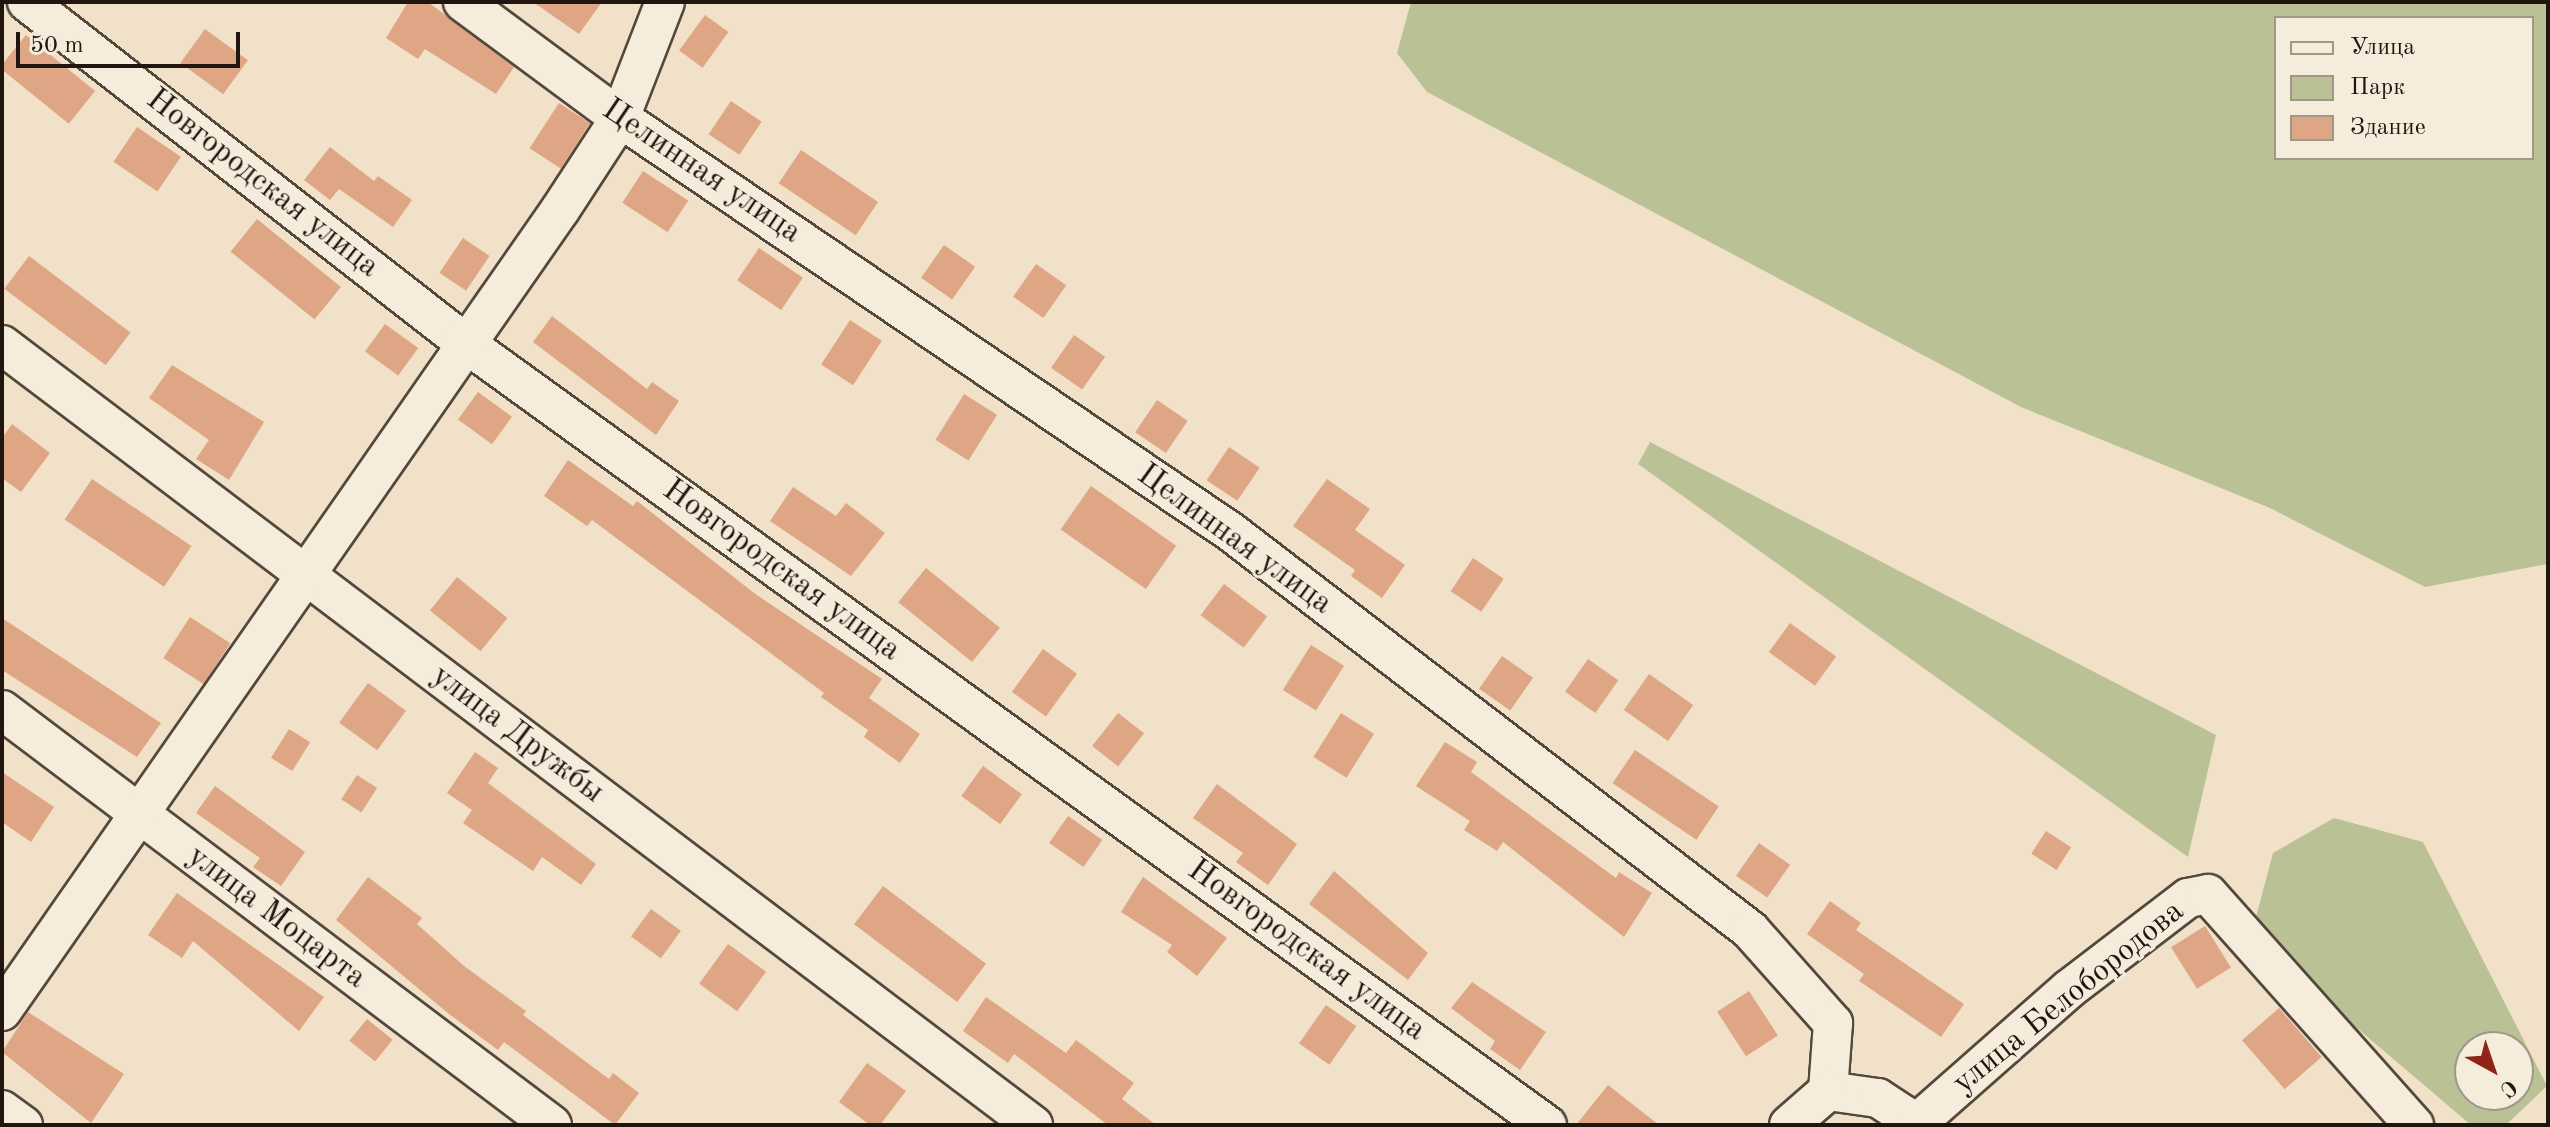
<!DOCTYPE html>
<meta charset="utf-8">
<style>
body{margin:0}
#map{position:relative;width:2550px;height:1127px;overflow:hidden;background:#f0e1c8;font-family:"Old Standard TT",serif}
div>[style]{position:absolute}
.green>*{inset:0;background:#bac295}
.building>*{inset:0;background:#dfa685;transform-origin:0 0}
.roads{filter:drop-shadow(2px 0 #54483d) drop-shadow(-2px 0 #54483d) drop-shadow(0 2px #54483d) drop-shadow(0 -2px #54483d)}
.minor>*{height:38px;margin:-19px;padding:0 19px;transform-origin:19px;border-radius:19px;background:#f5ecdb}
span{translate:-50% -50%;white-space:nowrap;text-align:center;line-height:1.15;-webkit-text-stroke:6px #f5ecdb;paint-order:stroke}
.street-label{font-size:32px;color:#20150f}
.frame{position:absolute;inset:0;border:4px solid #20150f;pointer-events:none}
.legend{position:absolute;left:2274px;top:16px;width:260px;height:144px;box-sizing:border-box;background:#f5ecdb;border:2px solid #a09689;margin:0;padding:10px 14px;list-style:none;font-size:24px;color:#20150f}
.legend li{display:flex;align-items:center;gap:16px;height:40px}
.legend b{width:40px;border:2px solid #a09689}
.north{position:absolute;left:2454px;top:1031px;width:80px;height:80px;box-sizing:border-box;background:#f5ecdb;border:2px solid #a09689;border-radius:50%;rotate:140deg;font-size:22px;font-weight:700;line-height:32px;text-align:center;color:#20150f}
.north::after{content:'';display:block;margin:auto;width:28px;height:36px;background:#8f2418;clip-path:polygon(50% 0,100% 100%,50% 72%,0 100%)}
.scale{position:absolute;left:16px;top:32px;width:224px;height:36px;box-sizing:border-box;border:4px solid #20150f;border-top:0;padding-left:10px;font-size:24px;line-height:28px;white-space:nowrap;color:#20150f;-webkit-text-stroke:6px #f5ecdb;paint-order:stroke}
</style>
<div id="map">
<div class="green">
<div style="clip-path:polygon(evenodd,1411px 2px,2548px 2px,2548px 564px,2425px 587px,2270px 508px,2021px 407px,1427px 92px,1397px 53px,1411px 2px,2276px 18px,2532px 18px,2532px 158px,2276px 158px,2276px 18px)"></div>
<div style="clip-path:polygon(1650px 442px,2216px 735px,2188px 857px,1638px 464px)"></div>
<div style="clip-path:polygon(evenodd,2334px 818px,2423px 842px,2547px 1086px,2506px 1125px,2471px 1125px,2338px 1012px,2256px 917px,2273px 853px,2334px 818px,2470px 1047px,2518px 1047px,2518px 1095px,2470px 1095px,2470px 1047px)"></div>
</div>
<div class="building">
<div style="clip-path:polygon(408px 2px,428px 2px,514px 67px,496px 94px,425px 49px,418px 59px,386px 38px)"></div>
<div style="clip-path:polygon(533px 2px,602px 2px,579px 34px)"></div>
<div style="left:705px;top:15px;width:29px;height:44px;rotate:36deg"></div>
<div style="left:205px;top:29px;width:53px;height:42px;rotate:36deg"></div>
<div style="left:26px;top:35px;width:89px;height:42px;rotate:39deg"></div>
<div style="left:731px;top:101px;width:37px;height:40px;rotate:34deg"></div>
<div style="left:559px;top:103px;width:37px;height:54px;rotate:33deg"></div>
<div style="left:137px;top:127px;width:53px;height:42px;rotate:34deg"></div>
<div style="clip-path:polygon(330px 147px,374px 181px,378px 176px,412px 200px,393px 227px,339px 189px,330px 200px,304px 180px)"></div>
<div style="left:801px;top:150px;width:93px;height:40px;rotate:34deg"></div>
<div style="left:643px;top:171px;width:54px;height:38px;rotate:33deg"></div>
<div style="left:257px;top:219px;width:108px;height:42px;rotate:39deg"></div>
<div style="left:463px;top:238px;width:32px;height:42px;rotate:34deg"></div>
<div style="left:944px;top:245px;width:38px;height:40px;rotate:35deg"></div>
<div style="left:759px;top:248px;width:53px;height:39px;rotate:34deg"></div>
<div style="left:29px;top:256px;width:127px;height:41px;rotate:37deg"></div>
<div style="left:1036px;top:264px;width:37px;height:40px;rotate:35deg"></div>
<div style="clip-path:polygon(552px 316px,647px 389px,652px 382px,679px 401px,656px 435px,533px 342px)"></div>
<div style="left:850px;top:320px;width:38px;height:53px;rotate:33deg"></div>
<div style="left:385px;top:324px;width:41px;height:34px;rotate:36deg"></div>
<div style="left:1074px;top:335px;width:38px;height:40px;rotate:35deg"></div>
<div style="clip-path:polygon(172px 365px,264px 422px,229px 480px,196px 459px,209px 440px,149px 398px)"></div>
<div style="left:478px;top:392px;width:42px;height:34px;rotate:36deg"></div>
<div style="left:964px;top:394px;width:39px;height:54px;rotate:32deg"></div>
<div style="left:1157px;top:400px;width:37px;height:39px;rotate:34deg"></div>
<div style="clip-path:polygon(12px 424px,50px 453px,21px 492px,2px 478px,2px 438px)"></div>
<div style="left:1229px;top:447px;width:37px;height:40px;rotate:34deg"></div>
<div style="clip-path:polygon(568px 460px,633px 506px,637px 501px,754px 593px,882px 679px,869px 698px,920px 734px,900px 763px,864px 737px,868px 730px,821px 697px,824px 693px,592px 520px,587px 526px,544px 496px)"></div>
<div style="left:92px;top:479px;width:120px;height:49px;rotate:34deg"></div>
<div style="clip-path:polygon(1327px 479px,1370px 509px,1355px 530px,1405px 565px,1382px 598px,1351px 576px,1355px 570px,1293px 526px)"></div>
<div style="left:1091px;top:486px;width:104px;height:53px;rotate:35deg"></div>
<div style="clip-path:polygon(793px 487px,836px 516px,846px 503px,885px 533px,851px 576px,770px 521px)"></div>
<div style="left:1473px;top:558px;width:37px;height:40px;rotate:34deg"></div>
<div style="left:926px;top:568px;width:95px;height:44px;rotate:39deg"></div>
<div style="left:457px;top:577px;width:65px;height:43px;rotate:39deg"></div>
<div style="left:1224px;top:584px;width:54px;height:39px;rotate:37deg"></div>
<div style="left:190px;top:617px;width:48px;height:49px;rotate:33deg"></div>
<div style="clip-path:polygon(2px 618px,161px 723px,137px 757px,2px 670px)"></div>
<div style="left:1790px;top:623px;width:57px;height:36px;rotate:36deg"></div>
<div style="left:1311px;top:645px;width:39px;height:53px;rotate:32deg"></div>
<div style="left:1043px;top:649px;width:42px;height:53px;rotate:36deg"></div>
<div style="left:1502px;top:656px;width:38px;height:40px;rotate:35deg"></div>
<div style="left:1588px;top:659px;width:37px;height:40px;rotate:35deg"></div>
<div style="left:1649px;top:674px;width:54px;height:44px;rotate:35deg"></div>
<div style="left:368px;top:683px;width:47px;height:49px;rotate:36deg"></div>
<div style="left:1118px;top:713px;width:33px;height:42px;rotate:38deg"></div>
<div style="left:1341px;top:713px;width:39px;height:52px;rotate:32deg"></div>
<div style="left:289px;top:729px;width:25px;height:34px;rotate:32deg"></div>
<div style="clip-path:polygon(1445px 742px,1477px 762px,1471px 772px,1616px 878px,1619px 872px,1652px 893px,1624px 937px,1503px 842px,1497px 851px,1464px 830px,1470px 821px,1416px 786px)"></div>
<div style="left:1635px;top:750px;width:101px;height:40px;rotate:34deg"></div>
<div style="clip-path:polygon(475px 752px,498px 768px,488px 783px,596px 864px,581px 885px,542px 857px,533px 871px,463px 823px,472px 810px,447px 793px)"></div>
<div style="left:983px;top:766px;width:48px;height:37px;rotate:36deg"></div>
<div style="clip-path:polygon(2px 772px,54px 807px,31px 842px,2px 822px)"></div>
<div style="left:357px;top:775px;width:24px;height:29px;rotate:33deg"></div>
<div style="clip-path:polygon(1217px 784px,1297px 844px,1268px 885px,1236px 862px,1243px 853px,1193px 818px)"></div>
<div style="clip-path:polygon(215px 786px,305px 852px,281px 886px,253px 867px,260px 858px,196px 813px)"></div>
<div style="left:1068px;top:816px;width:42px;height:33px;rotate:35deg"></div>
<div style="left:2046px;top:831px;width:30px;height:27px;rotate:33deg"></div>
<div style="left:1759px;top:843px;width:38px;height:40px;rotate:35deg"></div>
<div style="clip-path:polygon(1334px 871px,1428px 953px,1408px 980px,1309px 904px)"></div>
<div style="clip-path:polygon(368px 877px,422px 918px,417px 924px,464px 966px,526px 1011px,523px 1015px,609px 1079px,613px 1073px,639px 1093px,615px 1125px,504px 1042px,498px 1050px,449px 1014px,336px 920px)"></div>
<div style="clip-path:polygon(1143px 877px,1227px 938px,1197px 976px,1167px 952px,1172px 945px,1121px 912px)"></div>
<div style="left:883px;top:886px;width:129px;height:48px;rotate:37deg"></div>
<div style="clip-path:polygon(177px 893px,324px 997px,299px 1031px,193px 941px,182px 958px,148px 935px)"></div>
<div style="clip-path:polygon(1830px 901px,1861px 923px,1856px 930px,1964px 1004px,1941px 1037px,1859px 981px,1864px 974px,1807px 934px)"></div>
<div style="left:651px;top:909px;width:37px;height:34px;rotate:36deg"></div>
<div style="left:2205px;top:926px;width:49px;height:40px;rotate:58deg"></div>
<div style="left:728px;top:944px;width:47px;height:49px;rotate:36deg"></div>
<div style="clip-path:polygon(1472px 982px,1546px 1032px,1520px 1070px,1490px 1049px,1495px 1041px,1451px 1008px)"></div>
<div style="left:1749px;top:991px;width:53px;height:38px;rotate:57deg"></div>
<div style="clip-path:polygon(986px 997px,1066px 1053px,1076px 1040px,1134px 1083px,1122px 1099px,1156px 1125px,1108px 1125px,1014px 1054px,1008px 1063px,963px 1031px)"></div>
<div style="left:1326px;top:1005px;width:37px;height:47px;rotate:35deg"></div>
<div style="left:2279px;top:1008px;width:65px;height:49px;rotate:49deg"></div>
<div style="clip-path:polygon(28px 1012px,124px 1074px,91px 1123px,2px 1052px)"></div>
<div style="left:367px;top:1019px;width:33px;height:28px;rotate:39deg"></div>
<div style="clip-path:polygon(867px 1063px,906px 1091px,880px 1125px,870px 1125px,839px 1102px)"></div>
<div style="clip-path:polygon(1608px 1085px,1659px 1125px,1576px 1125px)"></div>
</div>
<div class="roads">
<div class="minor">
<div style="left:27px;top:2px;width:555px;rotate:37.9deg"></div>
<div style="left:465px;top:343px;width:1335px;rotate:35.86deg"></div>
<div style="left:463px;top:2px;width:195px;rotate:36.5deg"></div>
<div style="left:620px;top:118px;width:738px;rotate:34.12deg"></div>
<div style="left:1231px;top:532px;width:654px;rotate:37.48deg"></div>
<div style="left:1750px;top:930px;width:125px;rotate:48.3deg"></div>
<div style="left:1833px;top:1023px;width:68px;rotate:94.2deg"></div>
<div style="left:2px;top:345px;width:1293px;rotate:37.11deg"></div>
<div style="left:2px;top:710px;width:689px;rotate:37.04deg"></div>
<div style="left:2px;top:1011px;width:976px;rotate:-55.14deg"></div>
<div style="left:560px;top:210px;width:110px;rotate:-56.9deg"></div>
<div style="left:620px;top:118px;width:124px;rotate:-68.8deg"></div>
<div style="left:1828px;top:1091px;width:50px;rotate:8deg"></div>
<div style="left:1878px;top:1098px;width:49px;rotate:33.4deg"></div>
<div style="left:2px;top:1110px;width:26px;rotate:36deg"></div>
<div style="left:1917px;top:1123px;width:203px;rotate:-41.4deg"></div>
<div style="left:2069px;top:989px;width:150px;rotate:-37.4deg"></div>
<div style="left:2188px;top:898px;width:20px;rotate:-11deg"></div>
<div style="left:2208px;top:894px;width:310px;rotate:48.3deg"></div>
<div style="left:1789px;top:1125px;width:52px;rotate:-41.1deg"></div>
</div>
</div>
<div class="street-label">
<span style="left:701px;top:172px;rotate:34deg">Целинная улица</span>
<span style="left:262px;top:184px;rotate:38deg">Новгородская улица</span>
<span style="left:1234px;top:540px;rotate:36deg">Целинная улица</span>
<span style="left:781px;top:571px;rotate:36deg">Новгородская улица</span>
<span style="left:517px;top:735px;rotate:37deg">улица Дружбы</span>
<span style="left:276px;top:918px;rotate:37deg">улица Моцарта</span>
<span style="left:1306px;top:951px;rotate:36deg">Новгородская улица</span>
<span style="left:2069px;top:998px;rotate:-39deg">улица Белобородова</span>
</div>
<div class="frame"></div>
<ul class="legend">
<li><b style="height:10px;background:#f5ecdb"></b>Улица</li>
<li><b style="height:22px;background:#bac295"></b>Парк</li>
<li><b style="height:22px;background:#dfa685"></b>Здание</li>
</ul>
<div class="north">С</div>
<div class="scale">50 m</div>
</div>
